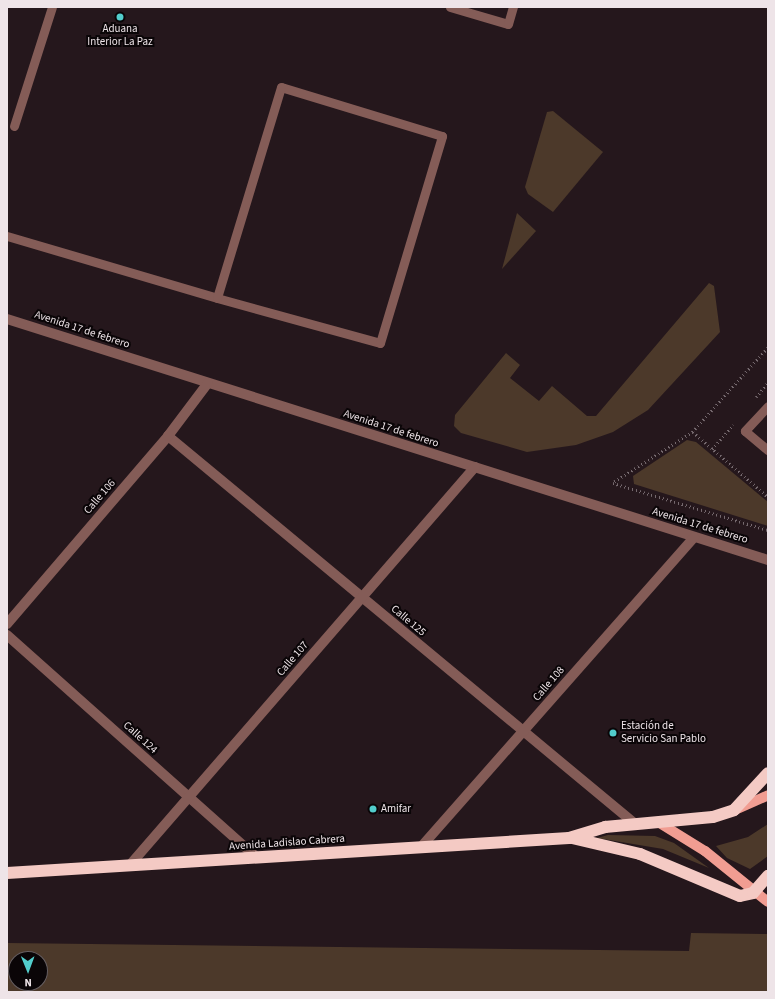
<!DOCTYPE html>
<meta charset="utf-8">
<style>
body{margin:0}
#map{position:relative;width:775px;height:999px;overflow:hidden;background:#25171c;font-family:"Source Sans 3",sans-serif}
div>[style]{position:absolute}
.green>*{inset:0;background:#4c392a}
.path>*{height:2.5px;margin-top:-1.25px;transform-origin:0;background:repeating-linear-gradient(90deg,#75696e 0 1px,transparent 0 4px)}
.lane>*{height:9px;margin:-4.5px;padding:0 4.5px;transform-origin:4.5px;border-radius:4.5px;background:#845c57}
.street>*{height:10px;margin:-5px;padding:0 5px;transform-origin:5px;border-radius:5px;background:#845c57}
.primary>*{height:10px;margin:-5px;padding:0 5px;transform-origin:5px;border-radius:5px;background:#f19d92}
.highway>*{height:12px;margin:-6px;padding:0 6px;transform-origin:6px;border-radius:6px;background:#f4cac4}
.dots>*{width:11px;height:11px;translate:-50% -50%;box-sizing:border-box;border:2px solid #0a0507;border-radius:50%}
span{translate:-50% -50%;white-space:nowrap;text-align:center;line-height:1.15;-webkit-text-stroke:4px #0a0507;paint-order:stroke}
.poi-label{font-size:11px;color:#eee4e8}
.left{translate:0 -50%;text-align:left}
.street-label{font-size:11px;color:#eee4e8}
.frame{position:absolute;inset:0;border:8px solid #eee4e8;pointer-events:none}
.north{position:absolute;left:8px;top:951px;width:40px;height:40px;box-sizing:border-box;background:#0a0507;border:1px solid #655e61;border-radius:50%;rotate:179deg;font-size:11px;font-weight:700;line-height:16px;text-align:center;color:#eee4e8}
.north::after{content:'';display:block;margin:auto;width:14px;height:18px;background:#52cdcc;clip-path:polygon(50% 0,100% 100%,50% 72%,0 100%)}
</style>
<div id="map">
<div class="green">
<div style="clip-path:polygon(553px 111px,603px 152px,553px 212px,528px 194px,525px 187px,547px 112px)"></div>
<div style="clip-path:polygon(517px 213px,536px 231px,502px 269px)"></div>
<div style="clip-path:polygon(709px 283px,714px 286px,720px 332px,648px 410px,613px 432px,576px 445px,527px 452px,461px 433px,454px 426px,455px 415px,506px 353px,520px 365px,510px 378px,539px 401px,552px 386px,587px 416px,596px 416px)"></div>
<div style="clip-path:polygon(687px 440px,696px 442px,768px 502px,768px 526px,634px 484px,633px 476px)"></div>
<div style="clip-path:polygon(768px 824px,768px 856px,750px 869px,727px 858px,716px 846px,748px 837px)"></div>
<div style="clip-path:polygon(608px 835px,655px 836px,674px 843px,709px 868px,663px 849px,597px 838px)"></div>
<div style="clip-path:polygon(evenodd,691px 933px,768px 934px,768px 992px,7px 992px,7px 943px,689px 951px,691px 933px,16px 959px,40px 959px,40px 983px,16px 983px,16px 959px)"></div>
</div>
<div class="path">
<div style="left:768px;top:348px;width:113px;rotate:131.8deg"></div>
<div style="left:693px;top:432px;width:95px;rotate:147.5deg"></div>
<div style="left:613px;top:483px;width:162px;rotate:16.9deg"></div>
<div style="left:756px;top:397px;width:19px;rotate:-51deg"></div>
<div style="left:693px;top:432px;width:99px;rotate:40.9deg"></div>
<div style="left:712px;top:449px;width:32px;rotate:-49deg"></div>
</div>
<div class="lane">
<div style="left:450px;top:7px;width:60px;rotate:16.3deg"></div>
<div style="left:508px;top:24px;width:18px;rotate:-74deg"></div>
<div style="left:14px;top:126px;width:125px;rotate:-72.3deg"></div>
<div style="left:7px;top:236px;width:219px;rotate:16.4deg"></div>
<div style="left:217px;top:298px;width:169px;rotate:15.4deg"></div>
<div style="left:380px;top:343px;width:216px;rotate:-73.3deg"></div>
<div style="left:442px;top:136px;width:168px;rotate:-163.1deg"></div>
<div style="left:281px;top:87px;width:220px;rotate:106.9deg"></div>
<div style="left:768px;top:406px;width:34px;rotate:133deg"></div>
<div style="left:745px;top:431px;width:30px;rotate:40deg"></div>
</div>
<div class="street">
<div style="left:7px;top:319px;width:798px;rotate:17.57deg"></div>
<div style="left:168px;top:436px;width:606px;rotate:39.71deg"></div>
<div style="left:7px;top:624px;width:248px;rotate:-49.4deg"></div>
<div style="left:168px;top:436px;width:66px;rotate:-53deg"></div>
<div style="left:7px;top:635px;width:335px;rotate:41.7deg"></div>
<div style="left:421px;top:847px;width:413px;rotate:-48.6deg"></div>
<div style="left:129px;top:866px;width:528px;rotate:-49.07deg"></div>
</div>
<div class="primary">
<div style="left:735px;top:810px;width:36px;rotate:-24deg"></div>
<div style="left:658px;top:822px;width:55px;rotate:31.7deg"></div>
<div style="left:705px;top:851px;width:81px;rotate:39deg"></div>
</div>
<div class="highway">
<div style="left:572px;top:838px;width:70px;rotate:13.2deg"></div>
<div style="left:640px;top:854px;width:108px;rotate:22.8deg"></div>
<div style="left:740px;top:896px;width:13px;rotate:-13deg"></div>
<div style="left:753px;top:893px;width:23px;rotate:-49deg"></div>
<div style="left:7px;top:873px;width:563px;rotate:-3.56deg"></div>
<div style="left:569px;top:838px;width:38px;rotate:-17deg"></div>
<div style="left:605px;top:827px;width:108px;rotate:-5.3deg"></div>
<div style="left:713px;top:817px;width:22px;rotate:-18deg"></div>
<div style="left:734px;top:810px;width:50px;rotate:-47.4deg"></div>
</div>
<div class="dots">
<div style="left:120px;top:17px;background:#52cdcc"></div>
<div style="left:613px;top:733px;background:#52cdcc"></div>
<div style="left:373px;top:809px;background:#52cdcc"></div>
</div>
<div class="poi-label">
<span style="left:120px;top:36px">Aduana<br>Interior La Paz</span>
<span class="left" style="left:621px;top:733px">Estación de<br>Servicio San Pablo</span>
<span class="left" style="left:381px;top:809px">Amifar</span>
</div>
<div class="street-label">
<span style="left:82px;top:330px;rotate:18deg">Avenida 17 de febrero</span>
<span style="left:391px;top:429px;rotate:18deg">Avenida 17 de febrero</span>
<span style="left:100px;top:497px;rotate:-49deg">Calle 106</span>
<span style="left:700px;top:526px;rotate:17deg">Avenida 17 de febrero</span>
<span style="left:408px;top:621px;rotate:40deg">Calle 125</span>
<span style="left:293px;top:659px;rotate:-49deg">Calle 107</span>
<span style="left:549px;top:684px;rotate:-49deg">Calle 108</span>
<span style="left:140px;top:738px;rotate:42deg">Calle 124</span>
<span style="left:287px;top:843px;rotate:-4deg">Avenida Ladislao Cabrera</span>
</div>
<div class="frame"></div>
<div class="north">N</div>
</div>
